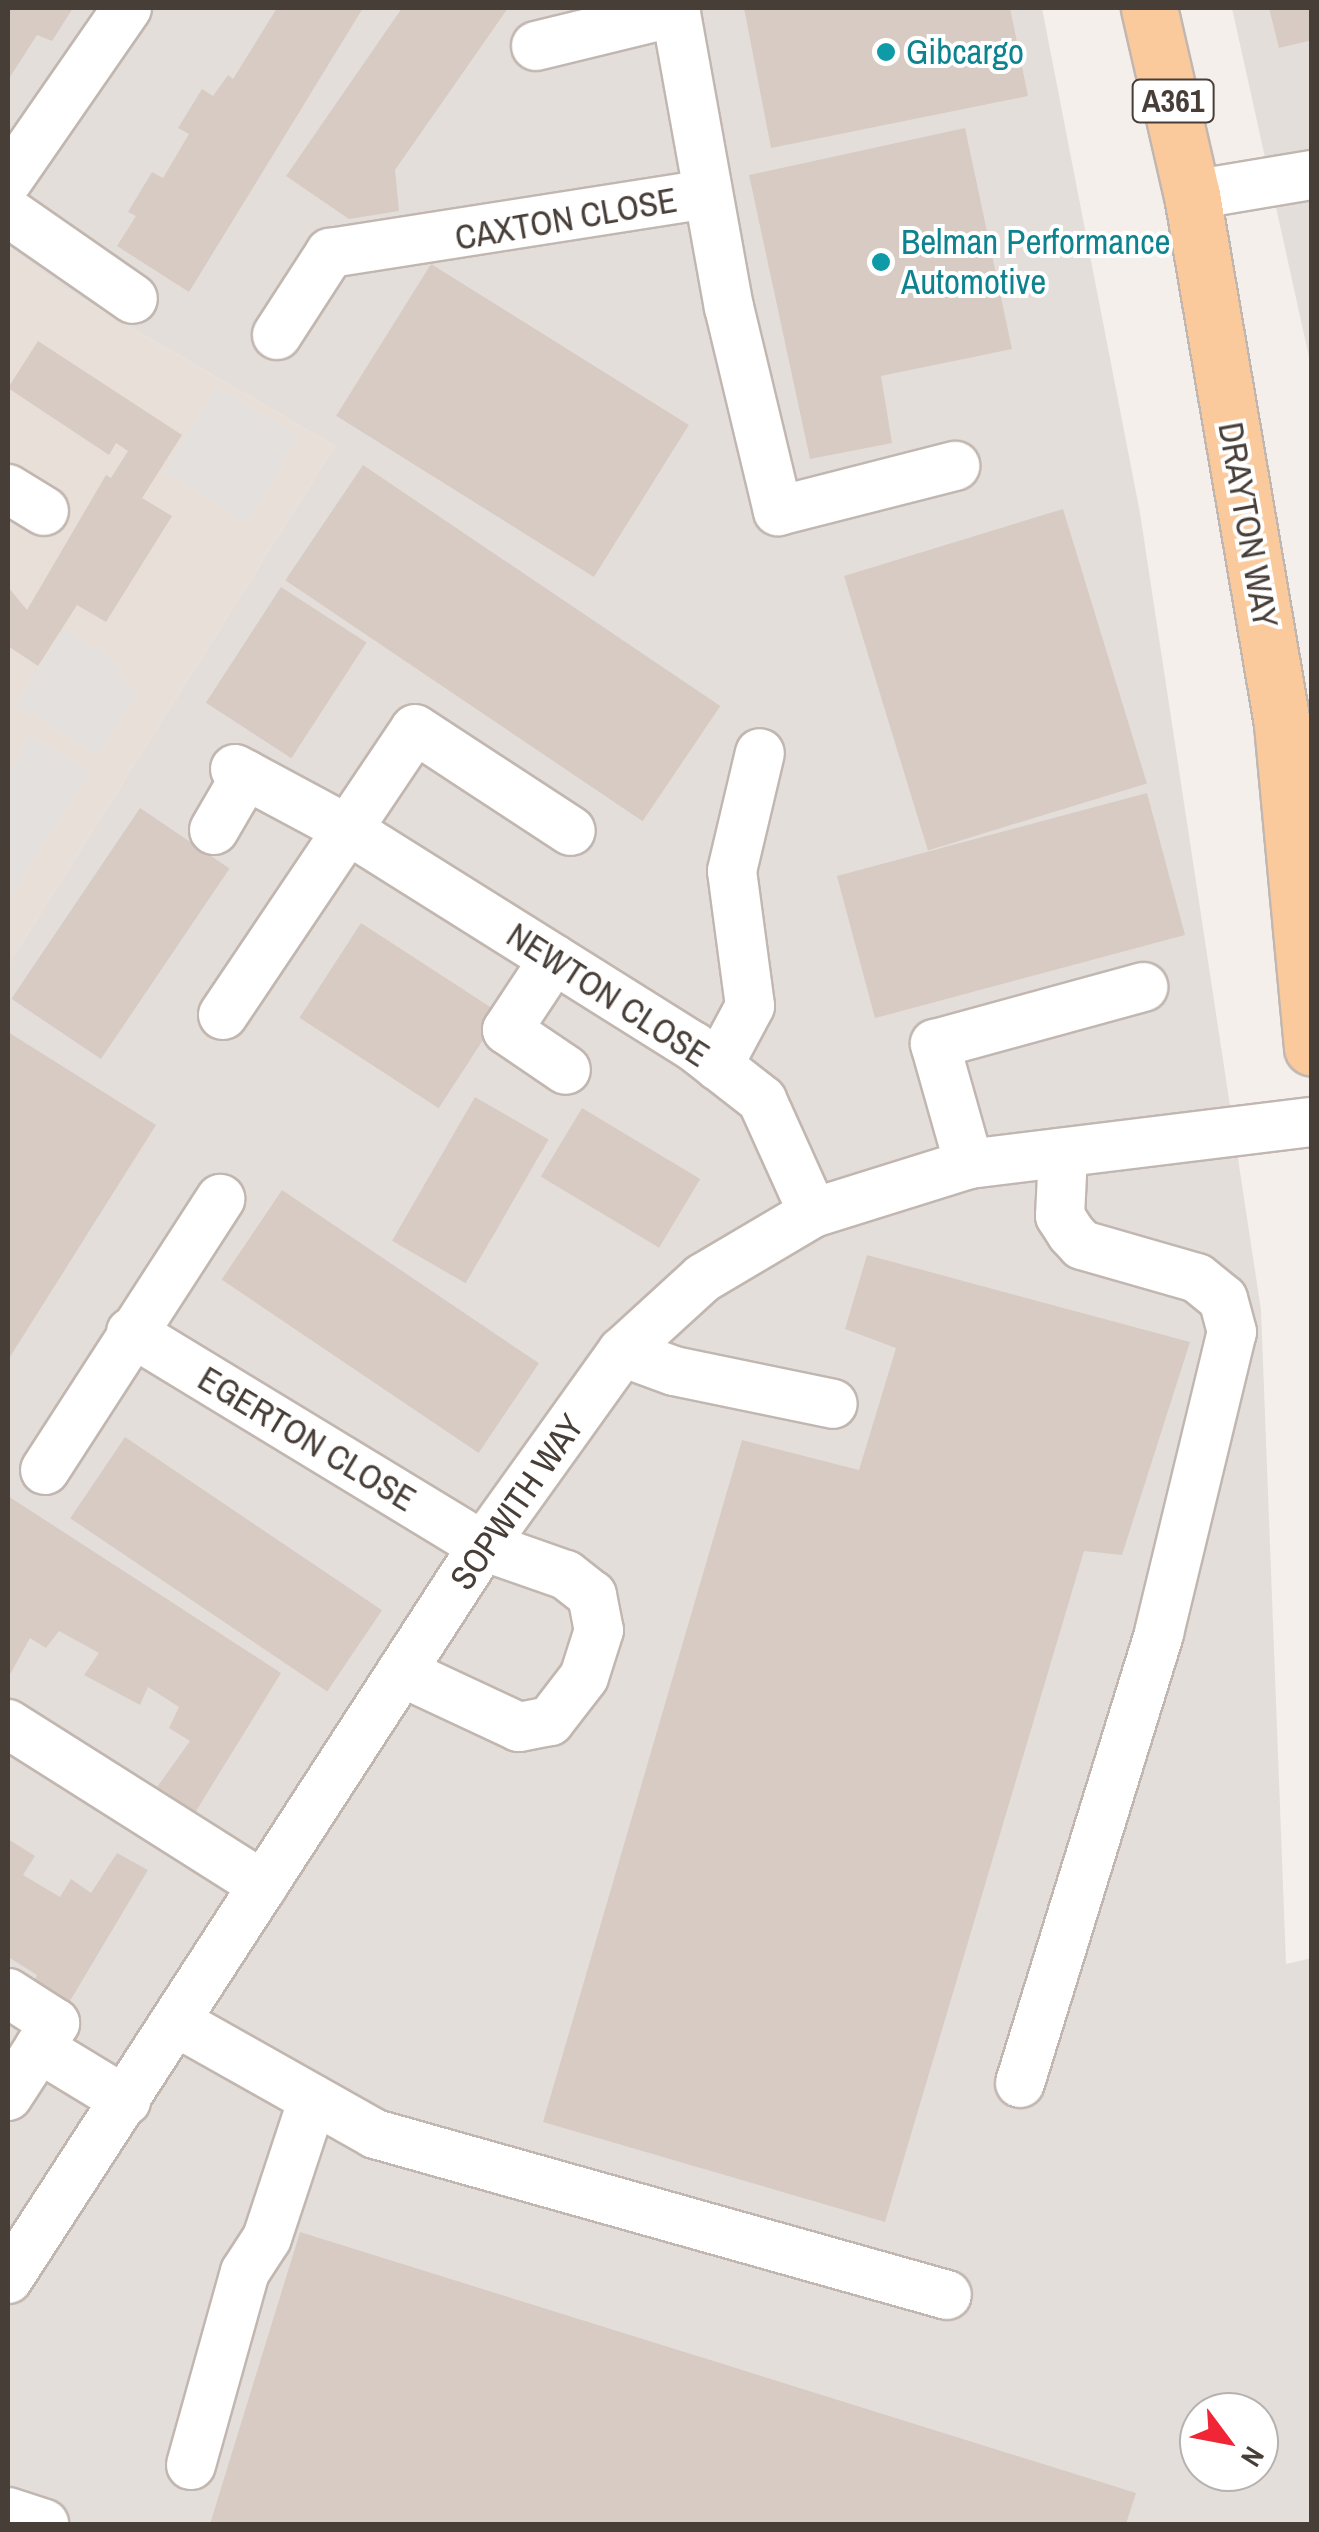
<!DOCTYPE html>
<style>
body{margin:0}
#map{position:relative;width:1319px;height:2532px;overflow:hidden;background:#f4efea;font-family:"Archivo Narrow",sans-serif}
div>[style]{position:absolute}
.residential>*{inset:0;background:#e8dfd8}
.industrial>*{inset:0;background:#e4dedb}
.parking>*{inset:0;background:#e3e0de;transform-origin:0 0}
.building>*{inset:0;background:#d8cbc3;transform-origin:0 0}
.roads{filter:drop-shadow(2px 0 #c2b7b0) drop-shadow(-2px 0 #c2b7b0) drop-shadow(0 2px #c2b7b0) drop-shadow(0 -2px #c2b7b0)}
.minor>*{height:48px;margin:-24px;padding:0 24px;transform-origin:24px;border-radius:24px;background:#fff}
.major>*{height:55px;margin:-27.5px;padding:0 27.5px;transform-origin:27.5px;border-radius:27.5px;background:#faca9d}
.dots>*{width:28px;height:28px;translate:-50% -50%;box-sizing:border-box;border:5px solid #fff;border-radius:50%}
span{translate:-50% -50%;white-space:nowrap;text-align:center;line-height:1.15;-webkit-text-stroke:8px #fff;paint-order:stroke}
.shield-label span{padding:2px 8px;background:#fff;border:2px solid;border-radius:8px;-webkit-text-stroke-width:0}
.shield-label{font-size:32px;color:#483e38;font-weight:700}
.culture-label{font-size:35px;color:#0d838f}
.left{translate:0 -50%;text-align:left}
.street-label{font-size:35px;color:#483e38}
.frame{position:absolute;inset:0;border:10px solid #483e38;pointer-events:none}
.north{position:absolute;left:1179px;top:2392px;width:100px;height:100px;box-sizing:border-box;background:#fff;border:2px solid #b6b2af;border-radius:50%;rotate:122deg;font-size:28px;font-weight:700;line-height:40px;text-align:center;color:#483e38}
.north::after{content:'';display:block;margin:auto;width:35px;height:45px;background:#f02535;clip-path:polygon(50% 0,100% 100%,50% 72%,0 100%)}
</style>
<div id="map">
<div class="residential">
<div style="clip-path:polygon(8px 246px,60px 286px,335px 446px,8px 965px)"></div>
</div>
<div class="industrial">
<div style="clip-path:polygon(evenodd,8px 8px,1042px 8px,1140px 513px,1261px 1310px,1286px 1964px,1312px 1958px,1311px 2524px,8px 2524px,8px 965px,335px 446px,60px 286px,8px 246px,8px 8px,1199px 2412px,1259px 2412px,1259px 2472px,1199px 2472px,1199px 2412px)"></div>
<div style="clip-path:polygon(1232px 8px,1311px 8px,1311px 366px)"></div>
</div>
<div class="parking">
<div style="left:216px;top:387px;width:96px;height:100px;rotate:31deg"></div>
<div style="clip-path:polygon(63px 629px,120px 665px,114px 676px,138px 692px,98px 755px,16px 704px)"></div>
<div style="clip-path:polygon(31px 736px,89px 772px,12px 894px,8px 772px)"></div>
</div>
<div class="building">
<div style="clip-path:polygon(8px 8px,73px 8px,52px 41px,37px 35px,8px 80px)"></div>
<div style="clip-path:polygon(277px 8px,363px 8px,189px 292px,117px 246px,136px 216px,128px 212px,152px 172px,163px 178px,189px 134px,178px 128px,202px 89px,213px 96px,228px 75px,233px 79px)"></div>
<div style="clip-path:polygon(402px 8px,508px 8px,395px 170px,399px 211px,349px 219px,286px 176px)"></div>
<div style="clip-path:polygon(744px 8px,1010px 8px,1028px 96px,771px 148px)"></div>
<div style="clip-path:polygon(1269px 8px,1312px 8px,1312px 40px,1279px 48px)"></div>
<div style="clip-path:polygon(965px 128px,1012px 349px,881px 376px,892px 443px,810px 459px,749px 175px)"></div>
<div style="left:431px;top:264px;width:304px;height:179px;rotate:32deg"></div>
<div style="clip-path:polygon(38px 341px,182px 435px,142px 498px,172px 516px,106px 622px,77px 605px,38px 666px,8px 646px,8px 587px,27px 610px,106px 475px,111px 478px,128px 451px,116px 443px,109px 455px,8px 388px)"></div>
<div style="left:363px;top:465px;width:431px;height:139px;rotate:34deg"></div>
<div style="left:1063px;top:509px;width:287px;height:229px;rotate:73deg"></div>
<div style="left:281px;top:587px;width:102px;height:138px;rotate:33deg"></div>
<div style="left:1147px;top:793px;width:147px;height:321px;rotate:75deg"></div>
<div style="left:140px;top:808px;width:108px;height:230px;rotate:34deg"></div>
<div style="left:361px;top:923px;width:166px;height:113px;rotate:33deg"></div>
<div style="clip-path:polygon(8px 1032px,156px 1125px,8px 1360px)"></div>
<div style="left:475px;top:1097px;width:85px;height:166px;rotate:30deg"></div>
<div style="left:582px;top:1108px;width:138px;height:80px;rotate:31deg"></div>
<div style="left:282px;top:1190px;width:310px;height:108px;rotate:34deg"></div>
<div style="clip-path:polygon(867px 1255px,1190px 1342px,1122px 1555px,1084px 1551px,885px 2222px,543px 2122px,742px 1440px,859px 1470px,896px 1348px,845px 1329px)"></div>
<div style="left:125px;top:1437px;width:310px;height:98px;rotate:34deg"></div>
<div style="clip-path:polygon(8px 1496px,281px 1673px,193px 1816px,155px 1790px,190px 1741px,169px 1728px,179px 1707px,148px 1687px,140px 1705px,84px 1675px,99px 1653px,59px 1631px,46px 1648px,30px 1638px,8px 1678px)"></div>
<div style="clip-path:polygon(8px 1839px,35px 1856px,23px 1875px,60px 1897px,71px 1879px,91px 1893px,117px 1853px,148px 1870px,64px 2011px,31px 1989px,37px 1975px,8px 1957px)"></div>
<div style="clip-path:polygon(300px 2232px,1136px 2493px,1126px 2524px,210px 2524px)"></div>
</div>
<div class="roads">
<div class="minor">
<div style="left:675px;top:8px;width:304px;rotate:79.8deg"></div>
<div style="left:729px;top:307px;width:210px;rotate:76.5deg"></div>
<div style="left:778px;top:511px;width:183px;rotate:-14.3deg"></div>
<div style="left:536px;top:46px;width:144px;rotate:-13.7deg"></div>
<div style="left:8px;top:180px;width:209px;rotate:-55.3deg"></div>
<div style="left:1192px;top:195px;width:122px;rotate:-9.5deg"></div>
<div style="left:8px;top:212px;width:152px;rotate:34.8deg"></div>
<div style="left:277px;top:335px;width:98px;rotate:-57.1deg"></div>
<div style="left:330px;top:253px;width:382px;rotate:-8.9deg"></div>
<div style="left:8px;top:489px;width:42px;rotate:31.4deg"></div>
<div style="left:235px;top:769px;width:125px;rotate:28.2deg"></div>
<div style="left:345px;top:828px;width:411px;rotate:32.1deg"></div>
<div style="left:693px;top:1046px;width:88px;rotate:38deg"></div>
<div style="left:762px;top:1100px;width:124px;rotate:65.7deg"></div>
<div style="left:214px;top:830px;width:64px;rotate:-59.8deg"></div>
<div style="left:554px;top:959px;width:85px;rotate:123.5deg"></div>
<div style="left:507px;top:1030px;width:71px;rotate:34.1deg"></div>
<div style="left:223px;top:1015px;width:344px;rotate:-56.1deg"></div>
<div style="left:415px;top:729px;width:186px;rotate:33.2deg"></div>
<div style="left:718px;top:1066px;width:68px;rotate:-61.9deg"></div>
<div style="left:750px;top:1006px;width:136px;rotate:-97.6deg"></div>
<div style="left:732px;top:871px;width:121px;rotate:-76.7deg"></div>
<div style="left:969px;top:1164px;width:125px;rotate:-105.8deg"></div>
<div style="left:935px;top:1044px;width:216px;rotate:-15.3deg"></div>
<div style="left:131px;top:1332px;width:412px;rotate:31.3deg"></div>
<div style="left:483px;top:1546px;width:88px;rotate:19.3deg"></div>
<div style="left:566px;top:1575px;width:33px;rotate:38deg"></div>
<div style="left:592px;top:1595px;width:36px;rotate:79deg"></div>
<div style="left:599px;top:1630px;width:49px;rotate:107.7deg"></div>
<div style="left:584px;top:1677px;width:56px;rotate:127.7deg"></div>
<div style="left:550px;top:1721px;width:32px;rotate:169deg"></div>
<div style="left:519px;top:1727px;width:130px;rotate:-155deg"></div>
<div style="left:622px;top:1352px;width:55px;rotate:20.1deg"></div>
<div style="left:674px;top:1371px;width:162px;rotate:11.7deg"></div>
<div style="left:45px;top:1470px;width:323px;rotate:-57.1deg"></div>
<div style="left:8px;top:1724px;width:302px;rotate:32.3deg"></div>
<div style="left:8px;top:1993px;width:56px;rotate:32.6deg"></div>
<div style="left:55px;top:2023px;width:30px;rotate:123deg"></div>
<div style="left:178px;top:2023px;width:226px;rotate:29.4deg"></div>
<div style="left:375px;top:2134px;width:594px;rotate:15.72deg"></div>
<div style="left:1020px;top:2083px;width:471px;rotate:-72.8deg"></div>
<div style="left:1159px;top:1633px;width:310px;rotate:-76.4deg"></div>
<div style="left:1232px;top:1332px;width:34px;rotate:-105deg"></div>
<div style="left:1223px;top:1299px;width:33px;rotate:-141deg"></div>
<div style="left:1197px;top:1278px;width:120px;rotate:-164deg"></div>
<div style="left:1082px;top:1245px;width:16px;rotate:-133deg"></div>
<div style="left:1071px;top:1233px;width:20px;rotate:-123deg"></div>
<div style="left:1060px;top:1216px;width:62px;rotate:-87.2deg"></div>
<div style="left:8px;top:2096px;width:57px;rotate:-57.1deg"></div>
<div style="left:39px;top:2048px;width:102px;rotate:31.3deg"></div>
<div style="left:8px;top:2279px;width:873px;rotate:-57.06deg"></div>
<div style="left:483px;top:1546px;width:239px;rotate:-54.4deg"></div>
<div style="left:622px;top:1352px;width:110px;rotate:-42.4deg"></div>
<div style="left:703px;top:1278px;width:128px;rotate:-30.6deg"></div>
<div style="left:813px;top:1213px;width:164px;rotate:-17.4deg"></div>
<div style="left:969px;top:1164px;width:346px;rotate:-7deg"></div>
<div style="left:191px;top:2465px;width:200px;rotate:-74.4deg"></div>
<div style="left:245px;top:2272px;width:40px;rotate:-57.1deg"></div>
<div style="left:267px;top:2238px;width:146px;rotate:-71.7deg"></div>
<div style="left:8px;top:2512px;width:38px;rotate:18deg"></div>
</div>
<div class="major">
<div style="left:1149px;top:8px;width:192px;rotate:77.1deg"></div>
<div style="left:1192px;top:195px;width:537px;rotate:80.34deg"></div>
<div style="left:1282px;top:724px;width:325px;rotate:84.7deg"></div>
</div>
</div>
<div class="dots">
<div style="left:886px;top:52px;background:#0f9aa8"></div>
<div style="left:881px;top:262px;background:#0f9aa8"></div>
</div>
<div class="shield-label">
<span style="left:1173px;top:101px">A361</span>
</div>
<div class="culture-label">
<span class="left" style="left:906px;top:52px">Gibcargo</span>
<span class="left" style="left:901px;top:262px">Belman Performance<br>Automotive</span>
</div>
<div class="street-label">
<span style="left:566px;top:219px;rotate:-10deg">CAXTON CLOSE</span>
<span style="left:1248px;top:525px;rotate:80deg">DRAYTON WAY</span>
<span style="left:608px;top:995px;rotate:33deg">NEWTON CLOSE</span>
<span style="left:307px;top:1439px;rotate:31deg">EGERTON CLOSE</span>
<span style="left:517px;top:1502px;rotate:-55deg">SOPWITH WAY</span>
</div>
<div class="frame"></div>
<div class="north">N</div>
</div>
